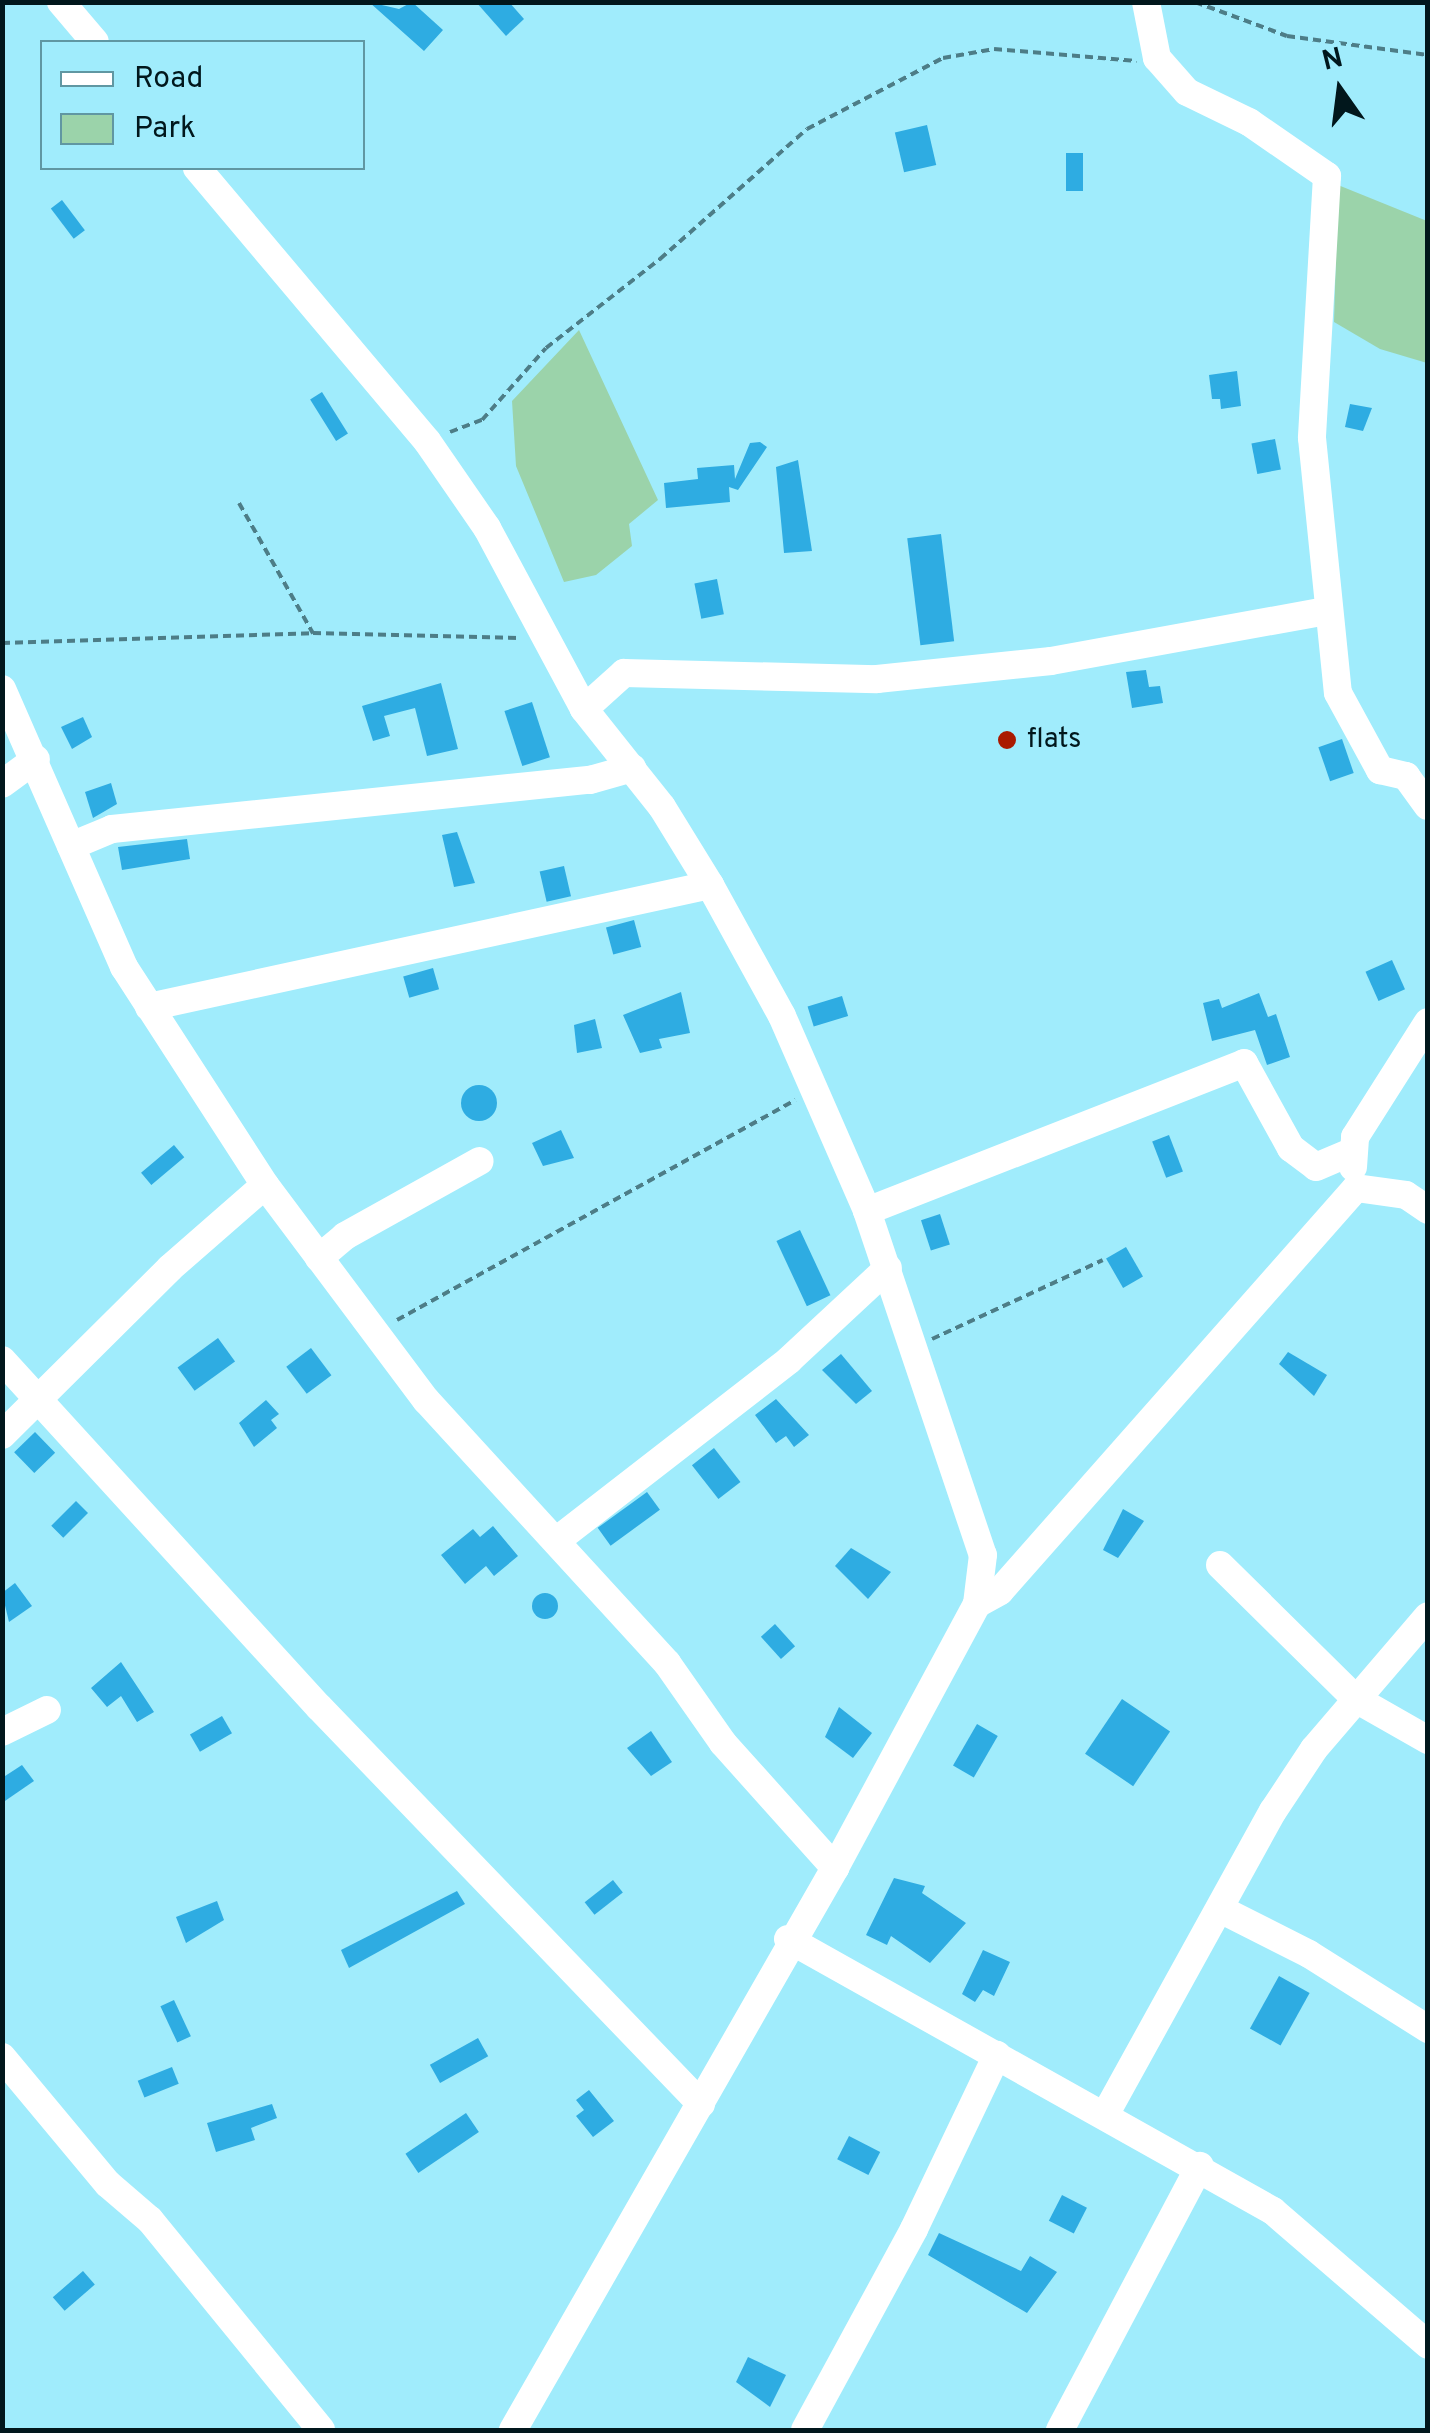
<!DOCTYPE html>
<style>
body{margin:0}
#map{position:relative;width:1430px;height:2433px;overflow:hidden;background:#a0ecfc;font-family:Overpass,sans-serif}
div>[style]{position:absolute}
.green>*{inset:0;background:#9bd3aa}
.building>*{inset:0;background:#2eace2;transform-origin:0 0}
.round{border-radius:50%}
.path>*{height:4px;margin-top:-2px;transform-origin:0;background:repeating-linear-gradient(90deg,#4d7d87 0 8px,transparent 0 13px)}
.minor>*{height:28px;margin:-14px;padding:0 14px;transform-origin:14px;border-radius:14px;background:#fff}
.dots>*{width:28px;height:28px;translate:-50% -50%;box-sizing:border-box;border:5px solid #a0ecfc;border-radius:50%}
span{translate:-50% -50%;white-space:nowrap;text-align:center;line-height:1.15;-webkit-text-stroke:9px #a0ecfc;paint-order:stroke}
.poi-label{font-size:28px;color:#01171c}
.left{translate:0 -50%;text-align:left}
.frame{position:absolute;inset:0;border:5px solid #01171c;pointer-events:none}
.legend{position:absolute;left:40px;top:40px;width:325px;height:130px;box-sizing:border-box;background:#a0ecfc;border:2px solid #6097a2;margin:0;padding:12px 18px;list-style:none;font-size:30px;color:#01171c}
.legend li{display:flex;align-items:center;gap:20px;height:50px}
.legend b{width:50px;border:2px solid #6097a2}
.north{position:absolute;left:1290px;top:40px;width:100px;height:100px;-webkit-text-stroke:8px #a0ecfc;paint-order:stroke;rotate:346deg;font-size:28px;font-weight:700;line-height:40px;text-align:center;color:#01171c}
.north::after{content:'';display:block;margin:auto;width:35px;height:45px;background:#01171c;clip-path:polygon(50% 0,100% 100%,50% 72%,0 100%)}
</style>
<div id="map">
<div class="green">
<div style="clip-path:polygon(1338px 185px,1427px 221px,1427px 363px,1380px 349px,1334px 322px)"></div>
<div style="clip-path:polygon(579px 330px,658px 500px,629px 524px,632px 546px,596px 575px,564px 582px,516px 466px,512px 401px)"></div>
</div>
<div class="building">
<div style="clip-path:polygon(369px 2px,399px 9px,412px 2px,443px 30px,424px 51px)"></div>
<div style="clip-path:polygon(476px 2px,509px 2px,524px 19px,506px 36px)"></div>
<div style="left:927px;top:125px;width:41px;height:33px;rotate:77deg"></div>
<div style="left:1083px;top:153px;width:38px;height:17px;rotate:90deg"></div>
<div style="left:62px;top:200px;width:38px;height:14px;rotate:53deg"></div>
<div style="clip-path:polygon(1237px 371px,1241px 406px,1221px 409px,1220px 399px,1212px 399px,1209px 375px)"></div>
<div style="left:322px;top:392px;width:49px;height:14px;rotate:58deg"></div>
<div style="clip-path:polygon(1350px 404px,1372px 408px,1363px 431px,1345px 427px)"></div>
<div style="left:1275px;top:439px;width:31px;height:24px;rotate:79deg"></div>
<div style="clip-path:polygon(760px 442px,767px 447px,738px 490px,729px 487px,730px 502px,666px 508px,664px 483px,698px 479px,697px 468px,734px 465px,735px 479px,750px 443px)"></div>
<div style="clip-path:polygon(798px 460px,812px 551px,784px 553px,776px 467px)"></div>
<div style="left:941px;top:534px;width:108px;height:34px;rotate:83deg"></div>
<div style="left:717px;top:579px;width:36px;height:23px;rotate:79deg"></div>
<div style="clip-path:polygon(1146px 670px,1149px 687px,1160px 686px,1163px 703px,1132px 708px,1126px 672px)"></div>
<div style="clip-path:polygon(441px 683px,458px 749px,427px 756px,415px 708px,384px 716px,390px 736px,373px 741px,362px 706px)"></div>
<div style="left:532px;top:702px;width:58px;height:29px;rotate:72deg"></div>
<div style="clip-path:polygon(83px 717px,92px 737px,72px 749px,61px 727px)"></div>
<div style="left:1342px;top:739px;width:36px;height:25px;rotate:71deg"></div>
<div style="clip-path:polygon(111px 783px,117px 804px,93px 818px,85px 792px)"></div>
<div style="clip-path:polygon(457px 832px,475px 883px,454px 887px,442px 835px)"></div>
<div style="clip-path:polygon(187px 839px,190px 859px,122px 870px,118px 847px)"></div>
<div style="left:564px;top:866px;width:31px;height:25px;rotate:77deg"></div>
<div style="left:634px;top:920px;width:28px;height:29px;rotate:75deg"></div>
<div style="left:1392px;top:960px;width:32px;height:29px;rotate:66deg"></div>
<div style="left:433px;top:968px;width:22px;height:31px;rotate:74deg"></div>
<div style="clip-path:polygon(681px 992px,690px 1033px,659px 1039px,662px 1048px,640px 1053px,623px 1015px)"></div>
<div style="clip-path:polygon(1259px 993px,1268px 1017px,1276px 1014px,1290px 1057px,1267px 1065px,1255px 1030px,1212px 1041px,1203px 1003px,1219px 999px,1222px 1008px)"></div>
<div style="left:842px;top:996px;width:21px;height:36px;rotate:73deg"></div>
<div style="clip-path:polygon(595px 1019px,602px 1048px,577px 1053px,574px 1025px)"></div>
<div class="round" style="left:461px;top:1085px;width:36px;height:36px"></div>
<div style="clip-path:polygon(561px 1130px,574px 1158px,543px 1166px,532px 1143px)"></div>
<div style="left:1169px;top:1135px;width:39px;height:18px;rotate:69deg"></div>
<div style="left:174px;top:1145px;width:16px;height:43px;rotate:50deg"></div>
<div style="left:940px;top:1214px;width:32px;height:20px;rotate:72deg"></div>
<div style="left:800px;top:1230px;width:72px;height:26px;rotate:65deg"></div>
<div style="left:1126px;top:1247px;width:34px;height:23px;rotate:60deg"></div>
<div style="left:218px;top:1338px;width:29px;height:50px;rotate:54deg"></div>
<div style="left:311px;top:1348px;width:34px;height:31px;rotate:53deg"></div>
<div style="clip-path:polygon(1288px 1352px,1327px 1375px,1314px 1396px,1279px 1364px)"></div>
<div style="clip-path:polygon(841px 1354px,872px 1391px,856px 1404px,822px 1370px)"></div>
<div style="clip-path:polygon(776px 1399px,809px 1435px,794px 1447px,786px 1436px,776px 1443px,755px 1415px)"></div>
<div style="clip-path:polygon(266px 1400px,279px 1414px,271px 1420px,277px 1428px,254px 1447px,239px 1423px)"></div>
<div style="left:35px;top:1432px;width:29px;height:29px;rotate:46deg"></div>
<div style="left:714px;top:1448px;width:43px;height:28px;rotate:52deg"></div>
<div style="left:647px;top:1492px;width:22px;height:61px;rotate:54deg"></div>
<div style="left:76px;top:1501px;width:17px;height:35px;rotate:45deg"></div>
<div style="clip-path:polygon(1123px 1509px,1144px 1521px,1118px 1558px,1103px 1550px)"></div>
<div style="clip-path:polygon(493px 1526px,518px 1556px,494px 1576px,486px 1566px,465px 1584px,441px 1555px,473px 1529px,480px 1537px)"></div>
<div style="clip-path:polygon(851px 1548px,891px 1572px,868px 1599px,835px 1566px)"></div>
<div style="clip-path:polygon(15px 1583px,32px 1606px,9px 1622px,2px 1593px)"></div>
<div class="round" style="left:532px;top:1593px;width:26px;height:26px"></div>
<div style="left:775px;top:1624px;width:30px;height:19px;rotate:48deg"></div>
<div style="clip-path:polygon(121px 1662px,154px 1712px,137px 1722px,121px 1696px,107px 1707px,91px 1688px)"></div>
<div style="left:1122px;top:1699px;width:58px;height:66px;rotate:34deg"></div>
<div style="clip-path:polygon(839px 1707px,872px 1733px,853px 1758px,825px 1737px)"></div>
<div style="left:222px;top:1716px;width:20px;height:37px;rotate:60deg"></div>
<div style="left:977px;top:1724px;width:24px;height:48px;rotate:30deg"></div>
<div style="clip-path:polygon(651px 1731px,672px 1762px,651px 1776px,627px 1748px)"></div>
<div style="clip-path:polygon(22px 1765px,34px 1781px,2px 1803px,2px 1778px)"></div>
<div style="clip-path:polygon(894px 1878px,925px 1886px,922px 1893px,966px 1923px,930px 1963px,891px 1936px,887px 1945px,866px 1935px)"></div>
<div style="left:613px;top:1880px;width:16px;height:36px;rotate:52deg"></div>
<div style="clip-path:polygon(457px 1891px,465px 1904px,349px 1968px,341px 1950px)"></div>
<div style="clip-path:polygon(217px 1901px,224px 1920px,186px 1943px,176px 1917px)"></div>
<div style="clip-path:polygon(983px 1950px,1010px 1962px,994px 1996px,983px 1990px,975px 2002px,962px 1994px)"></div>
<div style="left:1279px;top:1976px;width:35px;height:60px;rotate:29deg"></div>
<div style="left:174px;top:2000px;width:40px;height:15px;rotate:65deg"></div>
<div style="left:478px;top:2038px;width:21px;height:55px;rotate:61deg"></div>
<div style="left:172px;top:2067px;width:18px;height:37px;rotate:68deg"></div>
<div style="clip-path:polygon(589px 2090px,614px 2121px,593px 2137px,576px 2116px,584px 2110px,576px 2100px)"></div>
<div style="clip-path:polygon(272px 2104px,277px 2118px,251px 2128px,255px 2140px,216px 2152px,207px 2123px)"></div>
<div style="left:466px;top:2113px;width:23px;height:73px;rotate:56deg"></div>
<div style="left:849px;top:2136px;width:35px;height:26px;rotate:27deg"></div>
<div style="left:1062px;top:2195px;width:28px;height:29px;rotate:27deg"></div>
<div style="clip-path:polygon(939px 2233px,1021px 2271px,1030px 2256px,1057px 2272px,1027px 2313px,928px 2255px)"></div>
<div style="left:83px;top:2271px;width:18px;height:40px;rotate:49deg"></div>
<div style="clip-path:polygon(748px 2357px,786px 2375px,770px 2407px,736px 2382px)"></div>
</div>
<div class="path">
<div style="left:1195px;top:2px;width:98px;rotate:20.3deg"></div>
<div style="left:1287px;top:36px;width:142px;rotate:7.7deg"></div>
<div style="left:450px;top:432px;width:34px;rotate:-21deg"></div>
<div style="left:482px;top:420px;width:96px;rotate:-48.4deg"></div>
<div style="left:546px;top:348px;width:145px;rotate:-38deg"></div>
<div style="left:660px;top:259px;width:196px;rotate:-41.5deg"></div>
<div style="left:807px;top:129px;width:153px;rotate:-27.6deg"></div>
<div style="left:943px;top:58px;width:52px;rotate:-10deg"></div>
<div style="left:994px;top:49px;width:143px;rotate:4.8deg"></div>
<div style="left:239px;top:503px;width:150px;rotate:60.4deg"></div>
<div style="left:2px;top:643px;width:311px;rotate:-1.8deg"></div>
<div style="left:313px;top:633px;width:206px;rotate:1.4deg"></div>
<div style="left:397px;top:1320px;width:455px;rotate:-28.9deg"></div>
<div style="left:932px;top:1339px;width:188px;rotate:-24.8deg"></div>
</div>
<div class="minor">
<div style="left:61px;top:2px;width:52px;rotate:49.6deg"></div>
<div style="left:1146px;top:2px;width:57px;rotate:78.9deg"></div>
<div style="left:1157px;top:58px;width:45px;rotate:48.6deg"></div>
<div style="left:1187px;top:92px;width:69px;rotate:25.8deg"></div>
<div style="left:1249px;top:122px;width:95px;rotate:34.7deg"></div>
<div style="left:1327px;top:176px;width:262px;rotate:93.3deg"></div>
<div style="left:1312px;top:438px;width:256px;rotate:84.2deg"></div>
<div style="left:1338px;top:693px;width:88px;rotate:61.4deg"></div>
<div style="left:1380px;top:770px;width:27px;rotate:13deg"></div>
<div style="left:1406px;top:776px;width:37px;rotate:54deg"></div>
<div style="left:197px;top:168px;width:357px;rotate:49.9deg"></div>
<div style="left:427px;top:441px;width:106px;rotate:55.4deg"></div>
<div style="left:487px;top:528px;width:205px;rotate:61.8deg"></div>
<div style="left:584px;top:709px;width:125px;rotate:51.5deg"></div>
<div style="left:662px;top:807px;width:92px;rotate:58.4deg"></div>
<div style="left:710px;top:885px;width:149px;rotate:61.2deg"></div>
<div style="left:782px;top:1016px;width:213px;rotate:66.4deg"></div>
<div style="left:867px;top:1211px;width:363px;rotate:71.4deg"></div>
<div style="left:983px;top:1555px;width:49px;rotate:97deg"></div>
<div style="left:977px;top:1604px;width:300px;rotate:118.3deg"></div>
<div style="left:835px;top:1868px;width:648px;rotate:119.81deg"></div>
<div style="left:2px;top:689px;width:304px;rotate:66.3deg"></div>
<div style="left:124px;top:967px;width:260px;rotate:57.1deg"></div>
<div style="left:265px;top:1185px;width:269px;rotate:53.2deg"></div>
<div style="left:426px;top:1400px;width:357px;rotate:47.5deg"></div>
<div style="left:667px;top:1663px;width:98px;rotate:55deg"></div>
<div style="left:723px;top:1743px;width:168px;rotate:48.1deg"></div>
<div style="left:584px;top:709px;width:54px;rotate:-42deg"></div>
<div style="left:624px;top:673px;width:253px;rotate:1.4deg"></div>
<div style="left:877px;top:679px;width:175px;rotate:-5.9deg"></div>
<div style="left:1051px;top:661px;width:279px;rotate:-10.3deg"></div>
<div style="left:2px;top:784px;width:42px;rotate:-36.3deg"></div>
<div style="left:71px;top:846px;width:44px;rotate:-22.5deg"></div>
<div style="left:112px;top:829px;width:481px;rotate:-5.9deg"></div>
<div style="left:590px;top:780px;width:44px;rotate:-15.9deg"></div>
<div style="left:149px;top:1007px;width:574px;rotate:-12.27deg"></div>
<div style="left:1353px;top:1167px;width:30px;rotate:-86deg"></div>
<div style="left:1355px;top:1137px;width:136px;rotate:-57.6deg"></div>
<div style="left:867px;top:1211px;width:405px;rotate:-21.4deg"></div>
<div style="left:1244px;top:1063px;width:97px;rotate:61.1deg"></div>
<div style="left:1291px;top:1148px;width:31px;rotate:37deg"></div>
<div style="left:1316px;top:1167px;width:38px;rotate:-23deg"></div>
<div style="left:319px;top:1258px;width:34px;rotate:-40deg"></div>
<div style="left:345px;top:1236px;width:154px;rotate:-29.1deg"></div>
<div style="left:2px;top:1360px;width:470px;rotate:47.6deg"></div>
<div style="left:319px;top:1707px;width:551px;rotate:46.1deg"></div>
<div style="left:2px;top:1435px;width:237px;rotate:-44.8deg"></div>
<div style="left:170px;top:1268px;width:126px;rotate:-41.1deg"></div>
<div style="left:556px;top:1541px;width:295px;rotate:-37.8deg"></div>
<div style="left:789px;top:1360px;width:135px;rotate:-42.9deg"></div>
<div style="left:1220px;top:1565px;width:191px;rotate:44.6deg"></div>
<div style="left:1356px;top:1699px;width:83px;rotate:29.7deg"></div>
<div style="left:977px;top:1604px;width:26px;rotate:-29deg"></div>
<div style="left:1000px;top:1591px;width:538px;rotate:-48.54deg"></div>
<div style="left:1356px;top:1188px;width:50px;rotate:8deg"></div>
<div style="left:1406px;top:1195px;width:27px;rotate:34deg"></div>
<div style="left:2px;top:1732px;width:50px;rotate:-26.1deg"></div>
<div style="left:1222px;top:1910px;width:97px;rotate:26.8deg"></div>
<div style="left:1309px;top:1954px;width:141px;rotate:32.2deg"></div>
<div style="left:788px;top:1939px;width:556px;rotate:29.28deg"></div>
<div style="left:1273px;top:2211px;width:205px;rotate:40.8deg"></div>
<div style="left:2px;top:2057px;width:165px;rotate:50.2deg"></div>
<div style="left:108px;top:2184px;width:55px;rotate:40.6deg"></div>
<div style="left:150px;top:2220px;width:271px;rotate:50.8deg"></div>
<div style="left:1105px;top:2115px;width:347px;rotate:-61.1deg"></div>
<div style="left:1273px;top:1811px;width:74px;rotate:-56.5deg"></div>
<div style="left:1314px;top:1749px;width:175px;rotate:-49.4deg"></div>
<div style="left:805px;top:2430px;width:229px;rotate:-61.5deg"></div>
<div style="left:914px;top:2229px;width:193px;rotate:-64.5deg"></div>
<div style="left:1060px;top:2430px;width:299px;rotate:-62.1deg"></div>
</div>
<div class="dots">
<div style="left:1007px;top:740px;background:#aa1a00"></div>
</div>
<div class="poi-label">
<span class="left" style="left:1027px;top:740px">flats</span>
</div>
<div class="frame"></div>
<ul class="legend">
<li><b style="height:12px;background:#fff"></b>Road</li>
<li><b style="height:28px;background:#9bd3aa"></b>Park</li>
</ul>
<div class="north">N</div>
</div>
